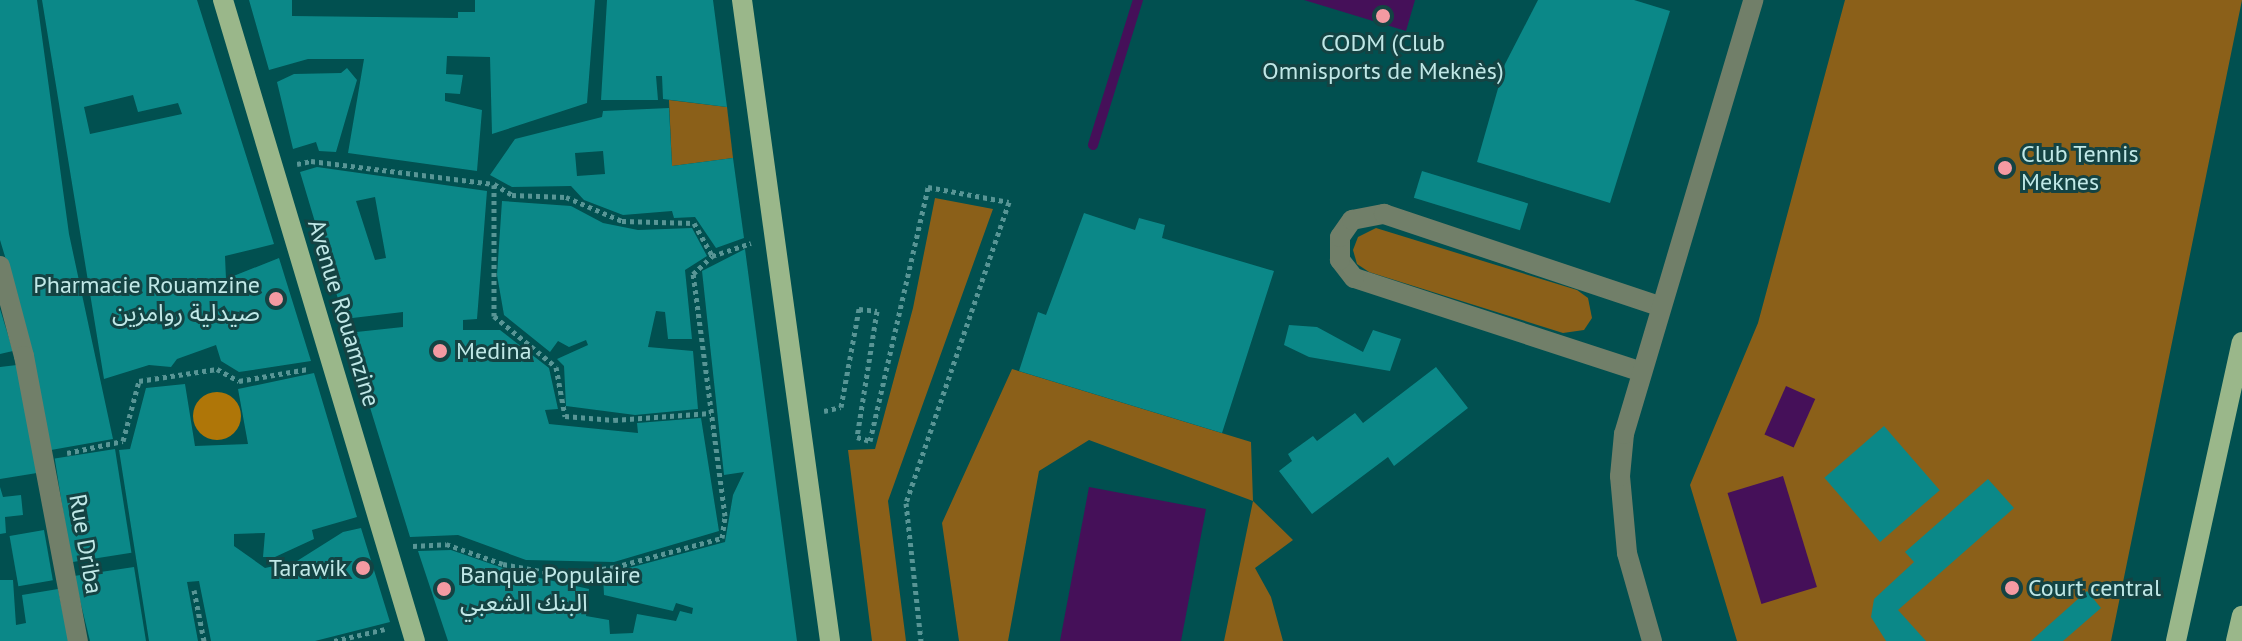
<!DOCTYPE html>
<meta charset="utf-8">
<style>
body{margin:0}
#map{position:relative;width:2242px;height:641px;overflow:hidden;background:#015050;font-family:"PT Sans","Noto Sans Arabic",sans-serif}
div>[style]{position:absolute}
.green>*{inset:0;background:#8b6019}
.forest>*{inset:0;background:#af7608}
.round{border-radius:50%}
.water>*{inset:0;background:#451059;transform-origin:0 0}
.stream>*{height:10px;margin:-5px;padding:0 5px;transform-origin:5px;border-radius:5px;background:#451059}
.building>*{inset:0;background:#0b8888;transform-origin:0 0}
.path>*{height:5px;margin-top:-2.5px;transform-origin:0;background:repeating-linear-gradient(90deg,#589595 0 4px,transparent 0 8px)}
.minor>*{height:20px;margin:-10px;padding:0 10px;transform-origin:10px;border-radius:10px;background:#717f69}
.major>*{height:20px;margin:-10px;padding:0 10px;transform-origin:10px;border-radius:10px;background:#9ab78a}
.dots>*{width:22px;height:22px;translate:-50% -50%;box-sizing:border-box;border:4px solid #144343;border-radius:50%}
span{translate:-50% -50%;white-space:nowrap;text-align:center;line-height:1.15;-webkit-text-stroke:6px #144343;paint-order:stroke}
.poi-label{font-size:24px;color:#c0e8e7}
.left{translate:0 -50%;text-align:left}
.right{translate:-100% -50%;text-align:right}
.street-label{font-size:24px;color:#c0e8e7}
</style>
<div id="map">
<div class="green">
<div style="clip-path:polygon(1845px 0,2242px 0,2111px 641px,1737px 641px,1690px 485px,1758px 323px)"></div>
<div style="clip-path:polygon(669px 100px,727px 107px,733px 158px,672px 166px)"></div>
<div style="clip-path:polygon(935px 198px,993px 209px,888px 501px,906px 641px,872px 641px,848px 450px,875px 449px,913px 308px)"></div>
<div style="clip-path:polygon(1376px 228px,1577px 290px,1588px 298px,1592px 318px,1584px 330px,1563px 333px,1369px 272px,1357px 264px,1353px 250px,1358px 237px)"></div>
<div style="clip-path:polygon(1012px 369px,1251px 442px,1253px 501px,1293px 540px,1255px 568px,1271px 597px,1283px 641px,1224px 641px,1253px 501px,1089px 440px,1039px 471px,1008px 641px,959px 641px,942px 523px)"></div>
</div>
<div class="forest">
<div class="round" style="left:193px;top:392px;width:48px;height:48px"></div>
</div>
<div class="water">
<div style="clip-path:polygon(1304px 0,1415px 0,1406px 31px)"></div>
<div style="left:1786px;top:386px;width:32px;height:53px;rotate:24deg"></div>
<div style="left:1783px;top:476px;width:116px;height:58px;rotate:73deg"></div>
<div style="clip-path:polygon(1089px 487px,1206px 509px,1181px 641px,1060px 641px)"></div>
</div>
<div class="stream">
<div style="left:1093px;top:145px;width:152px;rotate:-72.8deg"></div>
</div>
<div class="building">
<div style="clip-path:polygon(0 0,37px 0,69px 234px,113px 439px,51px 450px,20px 306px,0 240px)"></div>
<div style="clip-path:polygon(evenodd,42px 0,197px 0,274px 244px,225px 256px,226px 279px,279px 258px,311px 361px,239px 372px,221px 361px,216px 345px,177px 359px,171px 367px,149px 365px,104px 379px,42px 0,133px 95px,138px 112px,178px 103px,182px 114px,90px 134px,84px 107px,133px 95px)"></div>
<div style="clip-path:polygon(249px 0,292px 0,292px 16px,458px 18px,458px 12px,475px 12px,475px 0,595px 0,587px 103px,492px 134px,490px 57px,447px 56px,446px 74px,463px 75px,460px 94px,445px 93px,445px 101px,482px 110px,477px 171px,348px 153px,364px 59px,308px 59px,269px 70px)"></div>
<div style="clip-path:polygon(607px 0,713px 0,727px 107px,663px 99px,662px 76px,656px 76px,658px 100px,601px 100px)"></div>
<div style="clip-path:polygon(1538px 0,1634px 0,1670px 11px,1610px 203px,1477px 162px,1505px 64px)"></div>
<div style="clip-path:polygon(347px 68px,357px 80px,336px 152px,319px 151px,316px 142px,293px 149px,277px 82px,294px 74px,341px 73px)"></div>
<div style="clip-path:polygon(evenodd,669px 108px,672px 166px,733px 158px,744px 238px,716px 248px,695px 217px,674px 218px,672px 211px,623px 215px,584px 200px,571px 186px,512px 187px,490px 175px,515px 139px,602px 117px,603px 111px,669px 108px,603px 151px,605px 174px,577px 176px,575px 153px,603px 151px)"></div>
<div style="clip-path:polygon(evenodd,317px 167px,487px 191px,477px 319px,463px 320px,463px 330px,500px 330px,549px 368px,558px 409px,545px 410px,549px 424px,638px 433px,637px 423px,701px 418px,719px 531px,614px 562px,526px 560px,458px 535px,410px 537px,347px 333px,403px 327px,403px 312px,344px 319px,300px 172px,317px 167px,375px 197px,386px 258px,375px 260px,356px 201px,375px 197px)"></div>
<div style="left:1422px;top:171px;width:111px;height:28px;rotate:17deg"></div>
<div style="clip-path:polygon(502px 201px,571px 206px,603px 223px,638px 230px,692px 228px,707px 256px,685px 270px,692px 339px,668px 339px,665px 312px,656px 311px,648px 347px,693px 351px,698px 409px,635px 415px,566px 406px,564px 366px,557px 359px,588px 345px,586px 340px,569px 347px,558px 341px,550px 352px,504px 315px,497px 275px)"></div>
<div style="clip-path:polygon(1084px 213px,1135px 230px,1139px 218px,1165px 225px,1162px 238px,1274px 271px,1222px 433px,1019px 371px,1038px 312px,1046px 315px)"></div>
<div style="clip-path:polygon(745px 249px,797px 641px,448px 641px,418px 551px,451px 550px,517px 573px,589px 589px,586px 616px,609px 620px,610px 634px,633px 633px,637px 614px,676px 621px,680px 611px,692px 614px,693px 608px,676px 603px,673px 611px,604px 595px,603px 575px,725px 542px,733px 495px,744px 472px,724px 475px,702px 271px)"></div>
<div style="clip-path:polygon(0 309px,13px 351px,0 354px)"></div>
<div style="clip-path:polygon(1289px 325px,1317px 327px,1363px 352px,1373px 330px,1401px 339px,1390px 371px,1309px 357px,1284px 345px)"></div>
<div style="clip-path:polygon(17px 365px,37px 473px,0 479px,0 367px)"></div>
<div style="clip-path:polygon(1436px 367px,1468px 408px,1394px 466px,1388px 457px,1312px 514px,1279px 471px,1292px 461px,1288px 454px,1313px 436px,1317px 441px,1355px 413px,1363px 423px)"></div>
<div style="clip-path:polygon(314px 373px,357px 517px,312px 530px,314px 539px,275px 557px,263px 557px,265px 533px,234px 534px,234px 546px,265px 568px,297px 561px,343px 532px,361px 528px,390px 622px,315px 641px,211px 641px,199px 581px,187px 582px,198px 641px,149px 641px,119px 450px,130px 449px,146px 388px,185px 384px,195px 446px,248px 444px,238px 389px)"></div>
<div style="left:1884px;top:426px;width:85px;height:79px;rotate:49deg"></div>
<div style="left:115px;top:449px;width:105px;height:61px;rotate:81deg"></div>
<div style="clip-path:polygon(1988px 479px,2014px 508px,1898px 610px,1926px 641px,1886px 641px,1871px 617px,1874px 599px,1914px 562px,1905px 552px)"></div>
<div style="clip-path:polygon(0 487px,3px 497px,21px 495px,23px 515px,5px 517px,6px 533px,0 534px)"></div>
<div style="left:44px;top:530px;width:51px;height:35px;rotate:80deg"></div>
<div style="clip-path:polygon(134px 567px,146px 641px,90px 641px,74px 576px)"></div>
<div style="clip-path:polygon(0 580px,13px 580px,16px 625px,26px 623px,22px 595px,58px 589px,69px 641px,0 641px)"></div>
<div style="clip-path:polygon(2087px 591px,2101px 608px,2063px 641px,2031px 641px)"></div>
</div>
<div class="path">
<div style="left:297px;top:164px;width:14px;rotate:-12deg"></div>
<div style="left:311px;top:161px;width:184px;rotate:7.2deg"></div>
<div style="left:494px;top:184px;width:21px;rotate:31deg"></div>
<div style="left:512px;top:195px;width:54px;rotate:2.1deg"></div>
<div style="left:566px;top:197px;width:61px;rotate:23.2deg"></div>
<div style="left:622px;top:221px;width:72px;rotate:1.6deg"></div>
<div style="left:694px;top:223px;width:38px;rotate:61deg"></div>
<div style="left:712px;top:256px;width:41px;rotate:-18.4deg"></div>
<div style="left:494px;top:185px;width:131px;rotate:90deg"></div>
<div style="left:494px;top:316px;width:80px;rotate:39.4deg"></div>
<div style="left:556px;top:367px;width:50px;rotate:79.6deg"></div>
<div style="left:565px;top:416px;width:49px;rotate:4.7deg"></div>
<div style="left:614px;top:420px;width:97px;rotate:-4.1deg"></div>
<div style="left:824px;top:411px;width:17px;rotate:-13deg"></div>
<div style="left:841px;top:407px;width:100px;rotate:-79.6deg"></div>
<div style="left:859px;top:309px;width:18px;rotate:6deg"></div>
<div style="left:877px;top:311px;width:128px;rotate:99deg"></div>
<div style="left:857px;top:437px;width:14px;rotate:17deg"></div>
<div style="left:870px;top:441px;width:261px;rotate:-77.1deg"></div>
<div style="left:928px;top:187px;width:82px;rotate:10.5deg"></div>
<div style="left:1009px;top:202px;width:318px;rotate:108.9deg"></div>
<div style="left:906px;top:503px;width:139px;rotate:83.8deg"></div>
<div style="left:67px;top:453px;width:57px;rotate:-12.1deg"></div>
<div style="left:123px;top:441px;width:62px;rotate:-75.1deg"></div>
<div style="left:139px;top:381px;width:79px;rotate:-8.7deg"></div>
<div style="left:217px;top:369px;width:25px;rotate:29deg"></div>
<div style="left:239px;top:381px;width:70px;rotate:-9.9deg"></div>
<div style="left:413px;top:546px;width:33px;rotate:-3deg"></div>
<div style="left:446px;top:544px;width:60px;rotate:19.3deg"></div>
<div style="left:503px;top:564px;width:61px;rotate:10.4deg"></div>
<div style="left:563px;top:575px;width:53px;rotate:-8.7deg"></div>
<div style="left:615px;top:567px;width:111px;rotate:-15.2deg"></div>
<div style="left:722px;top:538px;width:22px;rotate:-82deg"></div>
<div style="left:725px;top:516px;width:244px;rotate:-97.5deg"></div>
<div style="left:693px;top:274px;width:26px;rotate:-43deg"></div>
<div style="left:194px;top:590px;width:52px;rotate:78.9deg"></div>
<div style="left:334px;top:641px;width:52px;rotate:-13.2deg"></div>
</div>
<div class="minor">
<div style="left:0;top:266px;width:93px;rotate:75.1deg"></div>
<div style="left:24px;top:356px;width:290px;rotate:79.3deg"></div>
<div style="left:1639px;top:371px;width:300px;rotate:-161.9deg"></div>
<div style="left:1354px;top:278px;width:23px;rotate:-128deg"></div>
<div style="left:1340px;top:260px;width:23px;rotate:-90deg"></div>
<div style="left:1340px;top:237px;width:21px;rotate:-55deg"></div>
<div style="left:1352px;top:220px;width:33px;rotate:-11deg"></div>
<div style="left:1384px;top:214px;width:290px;rotate:18.5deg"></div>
<div style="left:1652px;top:641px;width:91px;rotate:-105.9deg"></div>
<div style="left:1627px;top:553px;width:77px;rotate:-95.2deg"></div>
<div style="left:1620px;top:476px;width:42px;rotate:-84.6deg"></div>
<div style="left:1624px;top:434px;width:453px;rotate:-73.4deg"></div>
</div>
<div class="major">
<div style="left:223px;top:0;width:669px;rotate:73.33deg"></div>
<div style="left:742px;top:0;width:647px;rotate:82.18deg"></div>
<div style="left:2176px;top:641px;width:306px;rotate:-77.6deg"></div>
<div style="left:2236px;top:641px;width:26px;rotate:-77deg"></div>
</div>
<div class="dots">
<div style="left:1383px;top:16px;background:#f49aa2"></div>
<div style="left:2005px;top:168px;background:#f49aa2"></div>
<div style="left:276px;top:299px;background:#f49aa2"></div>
<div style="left:440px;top:351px;background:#f49aa2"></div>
<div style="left:363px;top:568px;background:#f49aa2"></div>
<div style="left:2012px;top:588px;background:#f49aa2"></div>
<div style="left:444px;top:589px;background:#f49aa2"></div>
</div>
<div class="poi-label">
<span style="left:1383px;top:57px">CODM (Club<br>Omnisports de Meknès)</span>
<span class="left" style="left:2021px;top:168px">Club Tennis<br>Meknes</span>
<span class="right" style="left:260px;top:299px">Pharmacie Rouamzine<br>صيدلية روامزين</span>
<span class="left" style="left:456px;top:351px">Medina</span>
<span class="right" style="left:347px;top:568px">Tarawik</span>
<span class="left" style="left:460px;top:589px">Banque Populaire<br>البنك الشعبي</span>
<span class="left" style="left:2028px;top:588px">Court central</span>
</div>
<div class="street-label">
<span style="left:344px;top:313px;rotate:73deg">Avenue Rouamzine</span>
<span style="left:86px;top:544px;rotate:80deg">Rue Driba</span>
</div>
</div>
